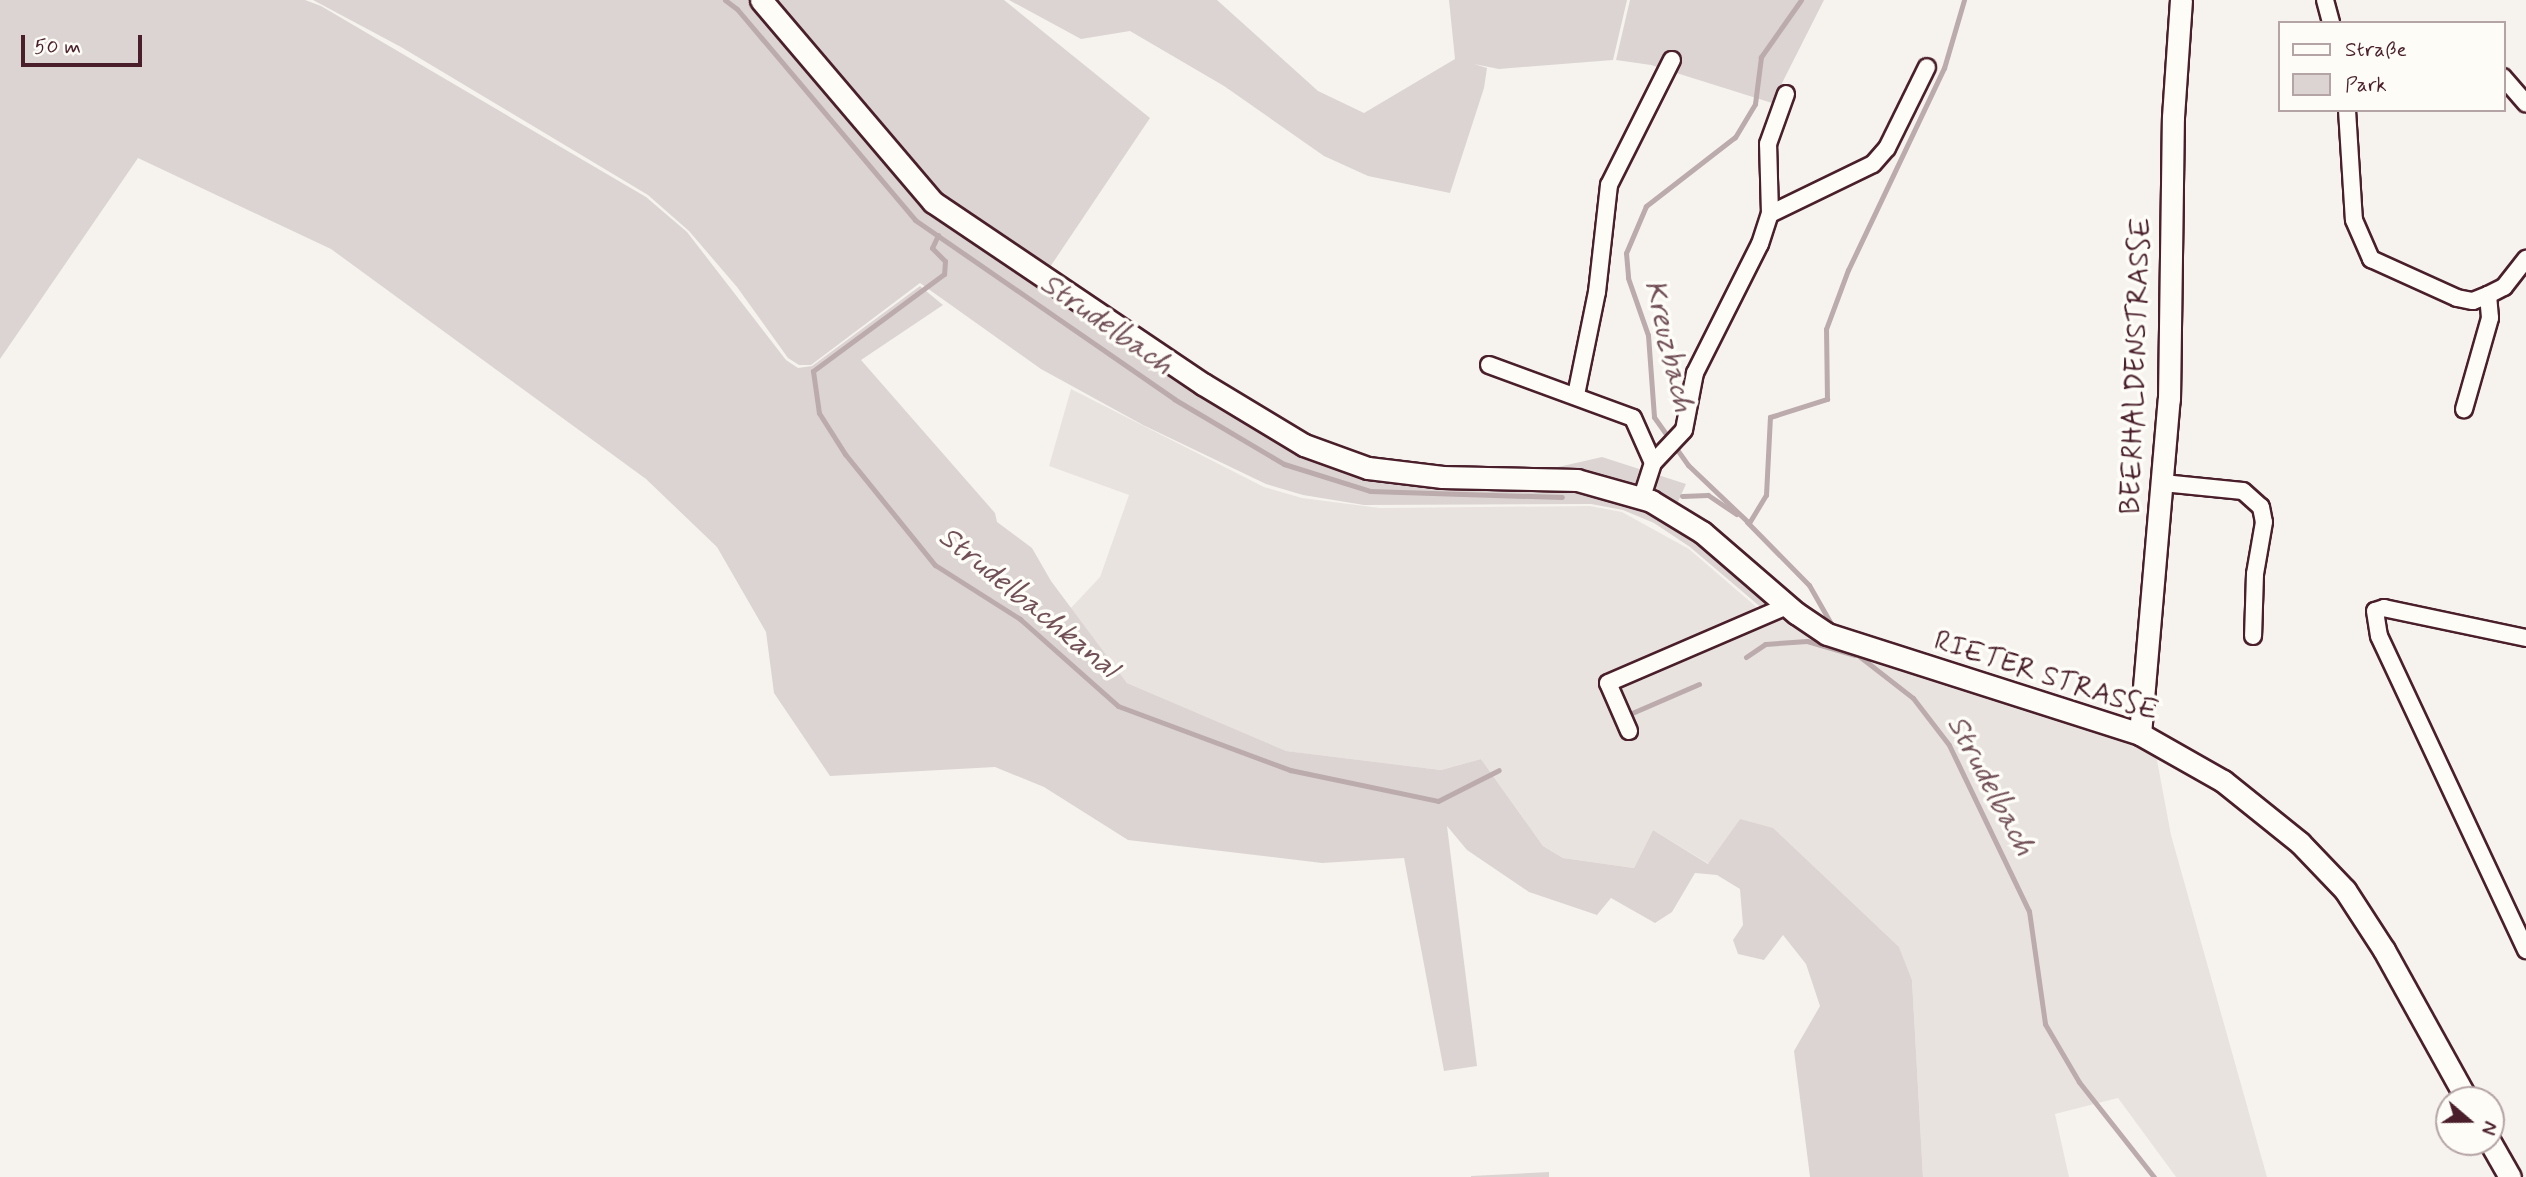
<!DOCTYPE html>
<meta charset="utf-8">
<style>
body{margin:0}
#map{position:relative;width:2526px;height:1177px;overflow:hidden;background:#f6f3ef;font-family:Mynerve,sans-serif}
div>[style]{position:absolute}
.built>*{inset:0;background:#e9e3e0}
.green>*{inset:0;background:#dcd4d2}
.stream>*{height:5px;margin:-2.5px;padding:0 2.5px;transform-origin:2.5px;border-radius:2.5px;background:#bbabac}
.roads{filter:drop-shadow(2px 0 #4a1f2b) drop-shadow(-2px 0 #4a1f2b) drop-shadow(0 2px #4a1f2b) drop-shadow(0 -2px #4a1f2b)}
.minor>*{height:16px;margin:-8px;padding:0 8px;transform-origin:8px;border-radius:8px;background:#fdfcf7}
.tertiary>*{height:21px;margin:-10.5px;padding:0 10.5px;transform-origin:10.5px;border-radius:10.5px;background:#fdfcf7}
span{translate:-50% -50%;white-space:nowrap;text-align:center;line-height:1.15;-webkit-text-stroke:7px #fdfcf7;paint-order:stroke}
.street-label{font-size:28px;color:#4a1f2b}
.water-label{font-size:30px;color:#725058;font-style:italic}
.legend{position:absolute;left:2278px;top:21px;width:228px;height:91px;box-sizing:border-box;background:#fdfcf7;border:2px solid #b5a4a5;margin:0;padding:9px 12px;list-style:none;font-size:21px;color:#4a1f2b}
.legend li{display:flex;align-items:center;gap:14px;height:35px}
.legend b{width:35px;border:2px solid #b5a4a5}
.north{position:absolute;left:2435px;top:1086px;width:70px;height:70px;box-sizing:border-box;background:#fdfcf7;border:2px solid #b5a4a5;border-radius:50%;rotate:110deg;font-size:19px;font-weight:700;line-height:28px;text-align:center;color:#4a1f2b}
.north::after{content:'';display:block;margin:auto;width:24px;height:32px;background:#4a1f2b;clip-path:polygon(50% 0,100% 100%,50% 72%,0 100%)}
.scale{position:absolute;left:21px;top:35px;width:121px;height:32px;box-sizing:border-box;border:4px solid #4a1f2b;border-top:0;padding-left:9px;font-size:21px;line-height:24px;white-space:nowrap;color:#4a1f2b;-webkit-text-stroke:5px #fdfcf7;paint-order:stroke}
</style>
<div id="map">
<div class="built">
<div style="clip-path:polygon(1071px 389px,1264px 487px,1302px 498px,1380px 508px,1590px 506px,1622px 512px,1689px 549px,1768px 617px,1784px 613px,2154px 744px,2171px 835px,2267px 1177px,2176px 1177px,2118px 1098px,2055px 1114px,2069px 1177px,1923px 1177px,1912px 980px,1899px 948px,1740px 819px,1709px 864px,1653px 830px,1634px 868px,1563px 858px,1543px 846px,1481px 759px,1441px 770px,1285px 751px,1127px 683px,1070px 609px,1100px 577px,1129px 495px,1049px 466px)"></div>
</div>
<div class="green">
<div style="clip-path:polygon(0 0,305px 0,321px 6px,646px 197px,687px 232px,786px 360px,798px 368px,812px 366px,920px 286px,943px 305px,861px 360px,995px 513px,997px 522px,1032px 548px,1051px 581px,1127px 683px,1286px 751px,1441px 770px,1481px 759px,1543px 846px,1563px 858px,1634px 868px,1653px 830px,1708px 864px,1740px 819px,1773px 828px,1899px 947px,1912px 980px,1923px 1177px,1810px 1177px,1794px 1051px,1820px 1006px,1806px 964px,1783px 935px,1764px 960px,1738px 954px,1733px 940px,1743px 925px,1740px 889px,1717px 875px,1695px 873px,1672px 912px,1655px 923px,1611px 898px,1597px 915px,1529px 892px,1467px 850px,1447px 826px,1477px 1066px,1444px 1071px,1404px 858px,1322px 863px,1128px 840px,1044px 787px,995px 767px,830px 776px,774px 693px,766px 632px,717px 547px,646px 479px,331px 249px,138px 158px,0 359px)"></div>
<div style="clip-path:polygon(313px 0,751px 0,915px 192px,1320px 459px,1518px 476px,1602px 457px,1686px 484px,1668px 524px,1714px 553px,1775px 605px,1764px 610px,1690px 547px,1654px 523px,1623px 510px,1591px 504px,1364px 505px,1303px 495px,1266px 484px,1143px 425px,1041px 369px,920px 283px,811px 365px,799px 365px,788px 358px,737px 287px,689px 231px,648px 195px,401px 47px)"></div>
<div style="clip-path:polygon(769px 0,1004px 0,1150px 118px,1046px 273px,956px 213px)"></div>
<div style="clip-path:polygon(1009px 0,1217px 0,1318px 91px,1364px 113px,1455px 59px,1449px 0,1627px 0,1613px 60px,1499px 69px,1474px 64px,1487px 68px,1484px 88px,1450px 193px,1368px 176px,1324px 156px,1224px 86px,1130px 31px,1081px 39px)"></div>
<div style="clip-path:polygon(1630px 0,1824px 0,1772px 103px,1651px 65px,1616px 60px)"></div>
<div style="clip-path:polygon(1549px 1172px,1549px 1177px,1471px 1177px,1471px 1176px)"></div>
</div>
<div class="stream">
<div style="left:725px;top:0;width:15px;rotate:37deg"></div>
<div style="left:737px;top:9px;width:276px;rotate:49.8deg"></div>
<div style="left:915px;top:220px;width:315px;rotate:34.6deg"></div>
<div style="left:1174px;top:399px;width:128px;rotate:30.6deg"></div>
<div style="left:1284px;top:464px;width:90px;rotate:17.4deg"></div>
<div style="left:1370px;top:491px;width:192px;rotate:1.8deg"></div>
<div style="left:1801px;top:0;width:70px;rotate:125.1deg"></div>
<div style="left:1761px;top:57px;width:47px;rotate:97.3deg"></div>
<div style="left:1755px;top:104px;width:39px;rotate:121deg"></div>
<div style="left:1735px;top:137px;width:113px;rotate:142.2deg"></div>
<div style="left:1646px;top:206px;width:51px;rotate:113.1deg"></div>
<div style="left:1626px;top:253px;width:25px;rotate:85deg"></div>
<div style="left:1628px;top:278px;width:60px;rotate:70.7deg"></div>
<div style="left:1648px;top:335px;width:82px;rotate:85.8deg"></div>
<div style="left:1654px;top:417px;width:59px;rotate:54.7deg"></div>
<div style="left:1688px;top:465px;width:84px;rotate:43.6deg"></div>
<div style="left:1749px;top:523px;width:33px;rotate:-59deg"></div>
<div style="left:1766px;top:495px;width:78px;rotate:-87.1deg"></div>
<div style="left:1770px;top:417px;width:60px;rotate:-17.5deg"></div>
<div style="left:1827px;top:399px;width:70px;rotate:-90.8deg"></div>
<div style="left:1826px;top:329px;width:63px;rotate:-69.6deg"></div>
<div style="left:1848px;top:270px;width:224px;rotate:-64.6deg"></div>
<div style="left:1944px;top:68px;width:71px;rotate:-73.6deg"></div>
<div style="left:938px;top:235px;width:14px;rotate:115deg"></div>
<div style="left:932px;top:248px;width:18px;rotate:45deg"></div>
<div style="left:945px;top:261px;width:13px;rotate:94deg"></div>
<div style="left:944px;top:274px;width:163px;rotate:143.5deg"></div>
<div style="left:813px;top:371px;width:42px;rotate:81.9deg"></div>
<div style="left:819px;top:413px;width:49px;rotate:57.6deg"></div>
<div style="left:845px;top:454px;width:143px;rotate:51deg"></div>
<div style="left:935px;top:565px;width:101px;rotate:32.4deg"></div>
<div style="left:1020px;top:619px;width:131px;rotate:41.6deg"></div>
<div style="left:1118px;top:706px;width:184px;rotate:20.4deg"></div>
<div style="left:1290px;top:770px;width:151px;rotate:11.8deg"></div>
<div style="left:1438px;top:801px;width:68px;rotate:-26.9deg"></div>
<div style="left:1682px;top:496px;width:26px;rotate:-2deg"></div>
<div style="left:1708px;top:495px;width:34px;rotate:34deg"></div>
<div style="left:1747px;top:522px;width:88px;rotate:45.5deg"></div>
<div style="left:1809px;top:585px;width:48px;rotate:60.3deg"></div>
<div style="left:1850px;top:649px;width:80px;rotate:37.9deg"></div>
<div style="left:1913px;top:698px;width:59px;rotate:52.5deg"></div>
<div style="left:1949px;top:745px;width:184px;rotate:64.3deg"></div>
<div style="left:2029px;top:911px;width:114px;rotate:81.9deg"></div>
<div style="left:2045px;top:1024px;width:67px;rotate:59.6deg"></div>
<div style="left:2079px;top:1082px;width:121px;rotate:51.7deg"></div>
<div style="left:1746px;top:657px;width:23px;rotate:-34deg"></div>
<div style="left:1765px;top:644px;width:42px;rotate:-4.1deg"></div>
<div style="left:1807px;top:641px;width:50px;rotate:16.3deg"></div>
<div style="left:1632px;top:713px;width:73px;rotate:-23.4deg"></div>
</div>
<div class="roads">
<div class="minor">
<div style="left:2325px;top:0;width:24px;rotate:75deg"></div>
<div style="left:2503px;top:77px;width:35px;rotate:49deg"></div>
<div style="left:2347px;top:110px;width:110px;rotate:86.4deg"></div>
<div style="left:2354px;top:220px;width:43px;rotate:66.4deg"></div>
<div style="left:2371px;top:259px;width:94px;rotate:24.4deg"></div>
<div style="left:2457px;top:298px;width:16px;rotate:11deg"></div>
<div style="left:2473px;top:301px;width:16px;rotate:-22deg"></div>
<div style="left:2488px;top:295px;width:23px;rotate:85deg"></div>
<div style="left:2490px;top:318px;width:95px;rotate:105.9deg"></div>
<div style="left:1770px;top:214px;width:114px;rotate:-25.9deg"></div>
<div style="left:1873px;top:164px;width:21px;rotate:-49deg"></div>
<div style="left:1887px;top:148px;width:90px;rotate:-63.7deg"></div>
<div style="left:2488px;top:295px;width:18px;rotate:-27deg"></div>
<div style="left:2504px;top:287px;width:36px;rotate:-52deg"></div>
<div style="left:1489px;top:365px;width:153px;rotate:20.2deg"></div>
<div style="left:1633px;top:418px;width:49px;rotate:66deg"></div>
<div style="left:1653px;top:463px;width:36px;rotate:108deg"></div>
<div style="left:1576px;top:395px;width:105px;rotate:-78.5deg"></div>
<div style="left:1597px;top:292px;width:108px;rotate:-83.6deg"></div>
<div style="left:1609px;top:185px;width:140px;rotate:-63.3deg"></div>
<div style="left:1653px;top:463px;width:45px;rotate:-46.8deg"></div>
<div style="left:1684px;top:430px;width:58px;rotate:-79.1deg"></div>
<div style="left:1695px;top:373px;width:144px;rotate:-63.3deg"></div>
<div style="left:1760px;top:244px;width:32px;rotate:-72deg"></div>
<div style="left:1770px;top:214px;width:70px;rotate:-91.6deg"></div>
<div style="left:1768px;top:144px;width:53px;rotate:-70.2deg"></div>
<div style="left:2163px;top:483px;width:80px;rotate:5.7deg"></div>
<div style="left:2243px;top:491px;width:24px;rotate:42deg"></div>
<div style="left:2261px;top:507px;width:15px;rotate:79deg"></div>
<div style="left:2264px;top:522px;width:53px;rotate:99.8deg"></div>
<div style="left:2255px;top:574px;width:62px;rotate:91.8deg"></div>
<div style="left:2526px;top:638px;width:145px;rotate:-168.1deg"></div>
<div style="left:2384px;top:608px;width:9px;rotate:162deg"></div>
<div style="left:2375px;top:611px;width:25px;rotate:81deg"></div>
<div style="left:2379px;top:636px;width:347px;rotate:64.9deg"></div>
<div style="left:1629px;top:731px;width:52px;rotate:-113.6deg"></div>
<div style="left:1608px;top:683px;width:195px;rotate:-23.3deg"></div>
</div>
<div class="tertiary">
<div style="left:761px;top:0;width:265px;rotate:49.6deg"></div>
<div style="left:933px;top:202px;width:326px;rotate:34deg"></div>
<div style="left:1203px;top:384px;width:118px;rotate:31.1deg"></div>
<div style="left:1304px;top:445px;width:68px;rotate:19.8deg"></div>
<div style="left:1368px;top:468px;width:75px;rotate:6.9deg"></div>
<div style="left:1442px;top:477px;width:135px;rotate:1.3deg"></div>
<div style="left:1577px;top:480px;width:77px;rotate:15.8deg"></div>
<div style="left:1651px;top:501px;width:60px;rotate:31.3deg"></div>
<div style="left:1702px;top:532px;width:124px;rotate:40.8deg"></div>
<div style="left:1796px;top:613px;width:37px;rotate:34deg"></div>
<div style="left:1827px;top:634px;width:329px;rotate:17.7deg"></div>
<div style="left:2140px;top:734px;width:95px;rotate:29.5deg"></div>
<div style="left:2223px;top:781px;width:99px;rotate:38.8deg"></div>
<div style="left:2300px;top:843px;width:65px;rotate:46.2deg"></div>
<div style="left:2345px;top:890px;width:72px;rotate:57deg"></div>
<div style="left:2384px;top:950px;width:171px;rotate:61deg"></div>
<div style="left:2140px;top:734px;width:336px;rotate:-85.1deg"></div>
<div style="left:2169px;top:399px;width:282px;rotate:-89.2deg"></div>
<div style="left:2173px;top:117px;width:117px;rotate:-86.1deg"></div>
<div style="left:2490px;top:1142px;width:40px;rotate:60.3deg"></div>
</div>
</div>
<div class="street-label">
<span style="left:2137px;top:366px;rotate:-88deg">BEERHALDENSTRASSE</span>
<span style="left:2046px;top:677px;rotate:18deg">RIETER STRASSE</span>
</div>
<div class="water-label">
<span style="left:1106px;top:325px;rotate:35deg">Strudelbach</span>
<span style="left:1668px;top:346px;rotate:77deg">Kreuzbach</span>
<span style="left:1028px;top:603px;rotate:39deg">Strudelbachkanal</span>
<span style="left:1990px;top:786px;rotate:62deg">Strudelbach</span>
</div>
<ul class="legend">
<li><b style="height:9px;background:#fdfcf7"></b>Straße</li>
<li><b style="height:19px;background:#dcd4d2"></b>Park</li>
</ul>
<div class="north">N</div>
<div class="scale">50 m</div>
</div>
